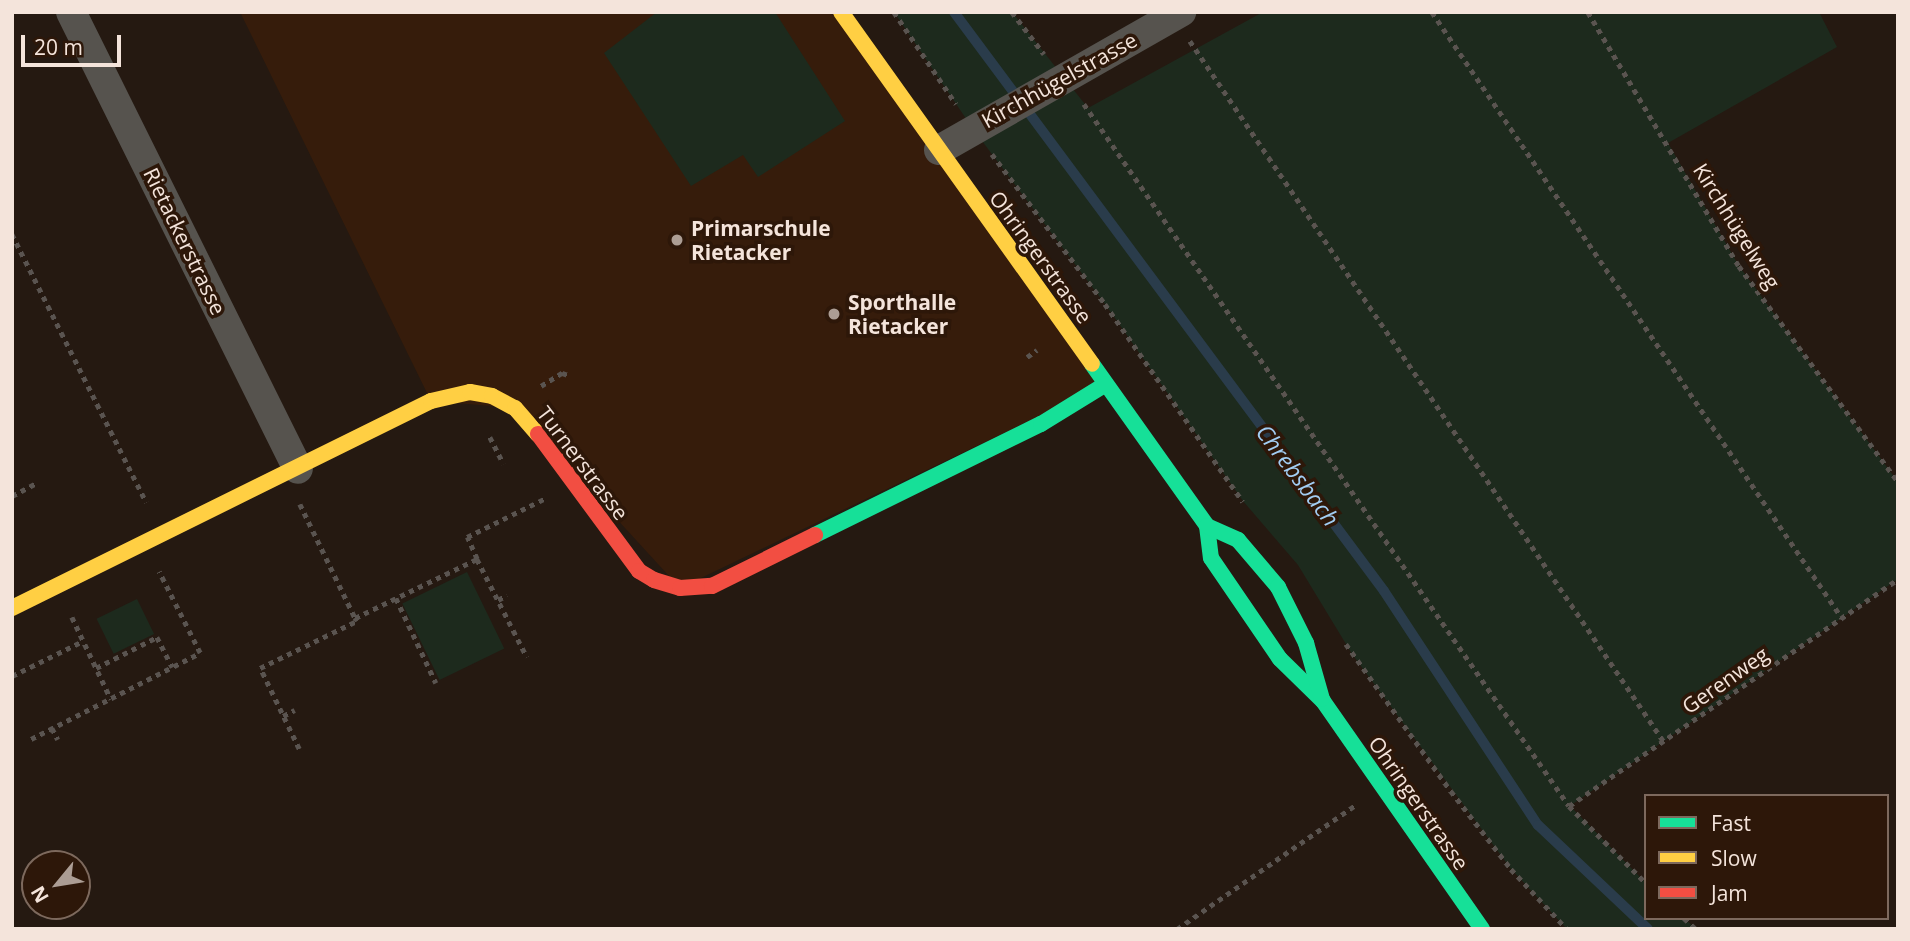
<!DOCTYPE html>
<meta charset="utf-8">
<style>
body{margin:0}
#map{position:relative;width:1910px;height:941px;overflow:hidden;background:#251911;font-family:"Open Sans",sans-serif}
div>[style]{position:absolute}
.built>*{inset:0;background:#361c0b}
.green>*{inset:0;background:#1d2a1d;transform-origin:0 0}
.stream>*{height:10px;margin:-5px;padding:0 5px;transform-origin:5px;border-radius:5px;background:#2a3c4b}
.path>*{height:4.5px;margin-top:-2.25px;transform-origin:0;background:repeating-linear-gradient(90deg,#5a5450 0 5px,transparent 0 10px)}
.street>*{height:30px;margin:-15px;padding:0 15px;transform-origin:15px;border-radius:15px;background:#56534e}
.fast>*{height:16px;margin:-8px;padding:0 8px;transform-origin:8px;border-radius:8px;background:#16e098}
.slow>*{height:16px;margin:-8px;padding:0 8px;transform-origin:8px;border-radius:8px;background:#ffcf43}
.jam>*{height:16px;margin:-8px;padding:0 8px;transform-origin:8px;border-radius:8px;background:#f24e42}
.dots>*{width:19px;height:19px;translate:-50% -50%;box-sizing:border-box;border:4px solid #2d1709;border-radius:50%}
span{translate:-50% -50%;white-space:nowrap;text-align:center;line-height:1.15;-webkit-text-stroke:7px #2d1709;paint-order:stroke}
.street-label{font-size:21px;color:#f4e4db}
.poi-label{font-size:21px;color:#f4e4db;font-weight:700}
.left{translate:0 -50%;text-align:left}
.water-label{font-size:23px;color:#a2cdf3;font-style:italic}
.frame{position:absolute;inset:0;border:14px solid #f4e4db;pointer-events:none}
.legend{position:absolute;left:1644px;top:794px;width:245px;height:126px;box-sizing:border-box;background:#2d1709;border:2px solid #7d695d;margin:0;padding:9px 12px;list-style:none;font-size:21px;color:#f4e4db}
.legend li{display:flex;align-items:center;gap:14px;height:35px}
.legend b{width:35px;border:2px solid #7d695d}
.north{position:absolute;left:21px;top:850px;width:70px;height:70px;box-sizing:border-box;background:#2d1709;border:2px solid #7d695d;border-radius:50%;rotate:240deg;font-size:19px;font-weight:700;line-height:28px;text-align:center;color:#f4e4db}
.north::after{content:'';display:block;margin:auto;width:24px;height:32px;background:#ac9d94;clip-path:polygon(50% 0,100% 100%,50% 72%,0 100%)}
.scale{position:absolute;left:21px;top:35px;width:100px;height:32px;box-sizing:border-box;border:4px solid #f4e4db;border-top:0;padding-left:9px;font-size:21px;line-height:24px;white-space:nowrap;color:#f4e4db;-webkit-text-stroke:5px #2d1709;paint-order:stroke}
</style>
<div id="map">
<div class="built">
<div style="clip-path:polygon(240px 12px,842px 12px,1106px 384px,680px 588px,515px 408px,431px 401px)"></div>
</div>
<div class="green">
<div style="clip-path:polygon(657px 12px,775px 12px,845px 121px,758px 177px,743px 155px,691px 186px,604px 53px)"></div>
<div style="clip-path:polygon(894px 12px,1012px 12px,1088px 108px,1263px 12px,1819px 12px,1837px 47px,1668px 143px,1739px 266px,1898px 482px,1898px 579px,1570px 806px,1646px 883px,1646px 918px,1684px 918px,1696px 929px,1567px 929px,1511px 869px,1352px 654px,1298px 565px,1243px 501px,1105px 304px,973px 129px)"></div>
<div style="left:467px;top:572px;width:85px;height:72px;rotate:64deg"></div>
<div style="left:137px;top:599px;width:39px;height:45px;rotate:64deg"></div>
</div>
<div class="stream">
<div style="left:954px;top:12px;width:721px;rotate:53.4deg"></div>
<div style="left:1384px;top:591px;width:280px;rotate:56.7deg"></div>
<div style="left:1538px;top:825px;width:151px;rotate:43.4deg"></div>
</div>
<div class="path">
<div style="left:894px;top:12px;width:111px;rotate:56deg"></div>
<div style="left:1012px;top:12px;width:53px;rotate:52.7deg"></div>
<div style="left:1432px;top:12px;width:732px;rotate:55.92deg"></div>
<div style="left:1588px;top:12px;width:295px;rotate:59.3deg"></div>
<div style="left:1739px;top:266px;width:268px;rotate:53.6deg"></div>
<div style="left:1190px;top:41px;width:846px;rotate:55.93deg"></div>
<div style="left:1084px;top:104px;width:853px;rotate:55.36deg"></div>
<div style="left:1569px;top:806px;width:109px;rotate:45deg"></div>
<div style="left:992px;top:154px;width:188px;rotate:53deg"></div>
<div style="left:1105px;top:304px;width:241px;rotate:55.1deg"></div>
<div style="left:12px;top:234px;width:300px;rotate:63.4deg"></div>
<div style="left:1027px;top:357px;width:12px;rotate:-35deg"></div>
<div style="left:541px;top:386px;width:25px;rotate:-32deg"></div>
<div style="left:562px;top:373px;width:9px;rotate:18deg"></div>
<div style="left:490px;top:437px;width:30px;rotate:63deg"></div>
<div style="left:12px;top:496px;width:26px;rotate:-28deg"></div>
<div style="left:300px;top:504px;width:127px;rotate:64.2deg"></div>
<div style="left:355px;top:618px;width:136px;rotate:-25.8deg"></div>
<div style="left:477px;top:559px;width:24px;rotate:-114deg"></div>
<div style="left:467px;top:537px;width:86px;rotate:-26.3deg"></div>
<div style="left:477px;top:559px;width:110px;rotate:63deg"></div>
<div style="left:396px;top:598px;width:94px;rotate:64.8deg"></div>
<div style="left:498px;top:600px;width:10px;rotate:-29deg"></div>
<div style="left:72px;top:617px;width:91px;rotate:64.6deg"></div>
<div style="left:1346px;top:644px;width:181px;rotate:54.5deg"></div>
<div style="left:1451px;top:791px;width:98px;rotate:52.4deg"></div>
<div style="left:1511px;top:869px;width:82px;rotate:47deg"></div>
<div style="left:96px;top:668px;width:68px;rotate:-26.9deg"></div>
<div style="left:157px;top:637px;width:34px;rotate:63deg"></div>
<div style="left:12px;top:676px;width:79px;rotate:-26.2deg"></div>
<div style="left:283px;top:716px;width:13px;rotate:-27deg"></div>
<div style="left:52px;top:728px;width:13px;rotate:63deg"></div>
<div style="left:31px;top:739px;width:190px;rotate:-27deg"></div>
<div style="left:200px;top:653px;width:91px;rotate:-116.8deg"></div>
<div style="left:299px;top:749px;width:90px;rotate:-115.7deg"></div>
<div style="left:260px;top:668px;width:108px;rotate:-25.9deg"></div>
<div style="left:357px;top:621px;width:4px;rotate:-124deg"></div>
<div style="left:1569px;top:806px;width:400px;rotate:-34.6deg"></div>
<div style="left:1684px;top:918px;width:16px;rotate:43deg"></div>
<div style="left:1177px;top:929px;width:216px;rotate:-34.8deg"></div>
</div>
<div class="street">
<div style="left:71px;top:12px;width:510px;rotate:63.59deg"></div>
<div style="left:939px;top:150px;width:279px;rotate:-29.7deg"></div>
</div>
<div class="fast">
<div style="left:1092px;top:364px;width:199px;rotate:54.6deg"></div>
<div style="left:1207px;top:526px;width:32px;rotate:83deg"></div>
<div style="left:1211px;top:558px;width:122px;rotate:55.7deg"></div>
<div style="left:1280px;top:659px;width:60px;rotate:44.3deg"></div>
<div style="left:1323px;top:701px;width:278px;rotate:55.1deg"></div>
<div style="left:1207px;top:526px;width:34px;rotate:24deg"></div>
<div style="left:1238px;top:540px;width:62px;rotate:49.6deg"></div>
<div style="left:1278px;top:587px;width:63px;rotate:63.4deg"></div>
<div style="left:1306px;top:643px;width:58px;rotate:74.1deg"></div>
<div style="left:815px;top:535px;width:252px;rotate:-26.2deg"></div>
<div style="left:1041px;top:424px;width:76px;rotate:-31.6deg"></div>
</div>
<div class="slow">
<div style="left:841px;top:12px;width:432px;rotate:54.5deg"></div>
<div style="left:12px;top:608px;width:467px;rotate:-26.3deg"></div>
<div style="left:431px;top:401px;width:40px;rotate:-13deg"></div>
<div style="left:470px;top:392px;width:22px;rotate:10deg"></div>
<div style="left:492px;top:396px;width:26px;rotate:28deg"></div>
<div style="left:515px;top:408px;width:35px;rotate:49deg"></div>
</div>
<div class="jam">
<div style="left:538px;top:434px;width:170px;rotate:53.6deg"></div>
<div style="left:639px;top:571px;width:17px;rotate:31deg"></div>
<div style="left:654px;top:580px;width:27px;rotate:17deg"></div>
<div style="left:680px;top:588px;width:32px;rotate:-4deg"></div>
<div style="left:712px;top:586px;width:115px;rotate:-26.3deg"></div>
</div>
<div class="dots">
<div style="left:677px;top:240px;background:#ac9d94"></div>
<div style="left:834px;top:314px;background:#ac9d94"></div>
</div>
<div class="street-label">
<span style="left:1059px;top:80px;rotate:-29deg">Kirchhügelstrasse</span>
<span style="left:1737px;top:226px;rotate:58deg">Kirchhügelweg</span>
<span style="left:185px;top:241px;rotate:64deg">Rietackerstrasse</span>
<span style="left:1041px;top:257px;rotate:54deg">Ohringerstrasse</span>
<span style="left:583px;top:463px;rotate:53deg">Turnerstrasse</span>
<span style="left:1725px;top:680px;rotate:-35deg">Gerenweg</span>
<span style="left:1419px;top:803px;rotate:55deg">Ohringerstrasse</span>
</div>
<div class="poi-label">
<span class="left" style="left:691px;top:240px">Primarschule<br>Rietacker</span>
<span class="left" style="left:848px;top:314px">Sporthalle<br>Rietacker</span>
</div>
<div class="water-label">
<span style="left:1298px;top:475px;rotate:53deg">Chrebsbach</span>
</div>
<div class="frame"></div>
<ul class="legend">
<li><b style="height:9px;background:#16e098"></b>Fast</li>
<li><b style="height:9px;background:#ffcf43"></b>Slow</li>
<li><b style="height:9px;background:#f24e42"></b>Jam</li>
</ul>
<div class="north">N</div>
<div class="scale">20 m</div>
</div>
